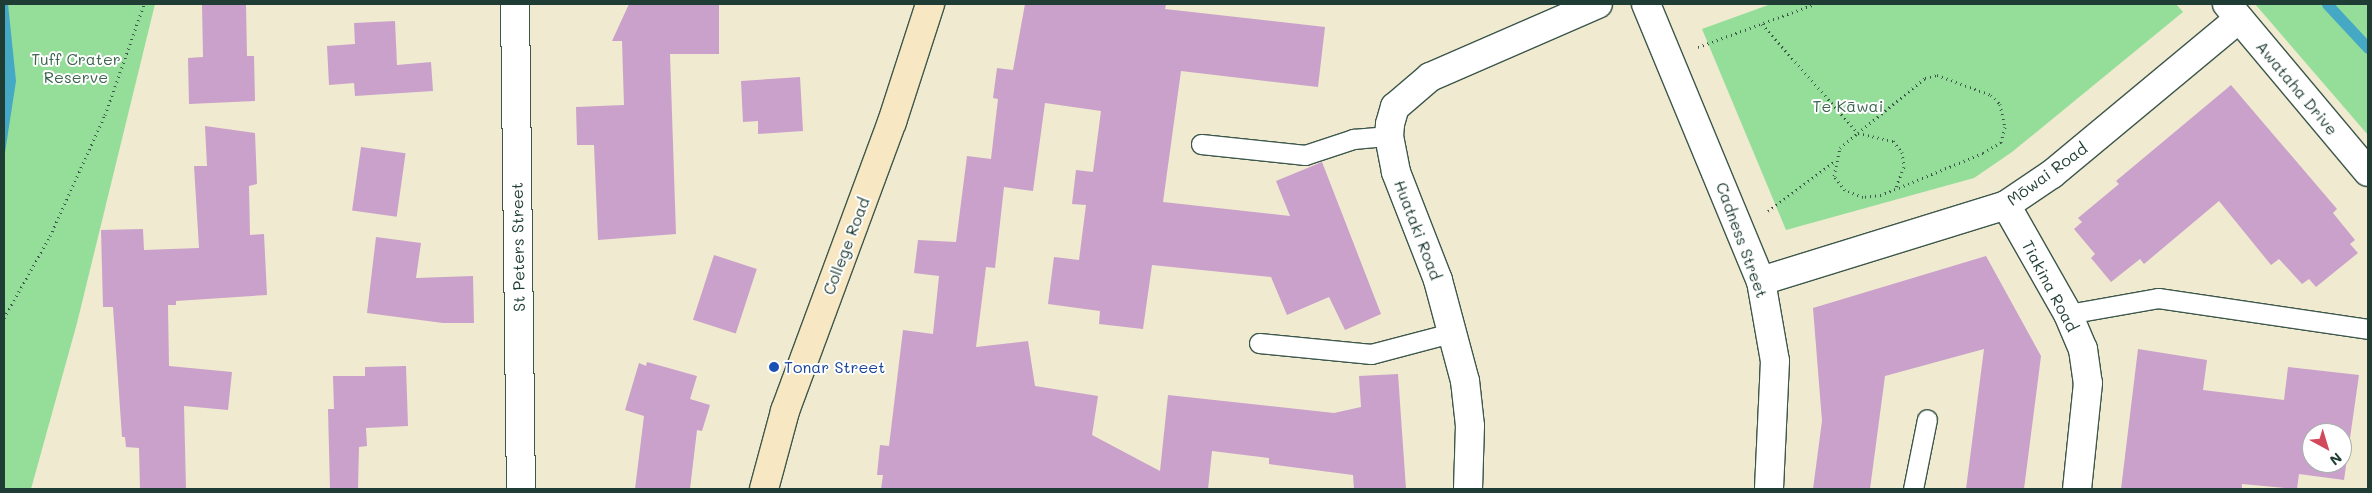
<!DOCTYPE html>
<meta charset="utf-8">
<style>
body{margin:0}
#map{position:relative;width:2372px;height:493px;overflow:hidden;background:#efead0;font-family:Mali,sans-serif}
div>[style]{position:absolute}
.green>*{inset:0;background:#94de99}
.water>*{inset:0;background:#45a8c5}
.stream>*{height:11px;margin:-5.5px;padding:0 5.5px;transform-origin:5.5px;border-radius:5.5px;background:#45a8c5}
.building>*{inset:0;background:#caa1ca;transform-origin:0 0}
.path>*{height:3px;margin-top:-1.5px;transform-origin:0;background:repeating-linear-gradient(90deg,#3e574b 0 1px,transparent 0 5px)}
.roads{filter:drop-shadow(1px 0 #3e574b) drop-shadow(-1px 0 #3e574b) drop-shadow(0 1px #3e574b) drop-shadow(0 -1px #3e574b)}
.service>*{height:19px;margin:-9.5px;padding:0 9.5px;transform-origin:9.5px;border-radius:9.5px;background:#fff}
.minor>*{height:28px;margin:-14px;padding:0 14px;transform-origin:14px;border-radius:14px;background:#fff}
.secondary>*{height:28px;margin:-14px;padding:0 14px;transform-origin:14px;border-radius:14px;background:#f7e8c3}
.dots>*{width:14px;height:14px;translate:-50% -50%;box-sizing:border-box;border:2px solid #fff;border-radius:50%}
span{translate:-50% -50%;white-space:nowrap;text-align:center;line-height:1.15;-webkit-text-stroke:4px #fff;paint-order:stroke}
.park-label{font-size:16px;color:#3c654d}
.street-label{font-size:16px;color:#1f3d34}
.transit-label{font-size:16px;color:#164399}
.left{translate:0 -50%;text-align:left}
.frame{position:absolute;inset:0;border:5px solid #1f3d34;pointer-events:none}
.north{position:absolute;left:2302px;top:423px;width:50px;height:50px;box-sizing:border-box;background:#fff;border:1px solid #a5b1ae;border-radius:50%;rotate:141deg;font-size:14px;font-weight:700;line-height:20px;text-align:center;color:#1f3d34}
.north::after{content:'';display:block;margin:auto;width:18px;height:22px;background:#d1495b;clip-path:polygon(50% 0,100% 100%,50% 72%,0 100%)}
</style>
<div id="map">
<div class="green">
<div style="clip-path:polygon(4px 4px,155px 4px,77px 323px,31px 489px,4px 489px)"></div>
<div style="clip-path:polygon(1771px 4px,2176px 4px,2183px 12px,2012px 152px,1974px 178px,1786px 230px,1702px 29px)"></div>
<div style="clip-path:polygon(2255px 4px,2368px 4px,2368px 135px)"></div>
</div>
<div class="water">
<div style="clip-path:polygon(4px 4px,8px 4px,16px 81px,4px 159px)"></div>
</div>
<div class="stream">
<div style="left:2327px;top:4px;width:60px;rotate:47deg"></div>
</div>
<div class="building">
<div style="clip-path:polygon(202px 4px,246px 4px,247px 56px,254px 56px,255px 101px,189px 104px,188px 58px,203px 57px)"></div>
<div style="clip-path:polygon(629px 4px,719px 4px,719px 54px,670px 54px,676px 234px,598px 240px,594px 145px,577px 145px,576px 107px,624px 105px,622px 41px,612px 41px)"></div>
<div style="clip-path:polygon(1025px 4px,1166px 4px,1165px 9px,1325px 27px,1318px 87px,1181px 71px,1163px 202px,1290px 216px,1276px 181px,1322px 162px,1381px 314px,1345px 330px,1329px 297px,1287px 315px,1271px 277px,1152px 265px,1143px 329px,1099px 324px,1100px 311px,1048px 304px,1054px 257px,1079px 260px,1086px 205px,1072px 204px,1076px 170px,1093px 172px,1101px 111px,1045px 103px,1033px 191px,1004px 187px,995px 268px,986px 267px,976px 347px,1028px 341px,1035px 386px,1098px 396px,1092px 435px,1160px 471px,1168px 395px,1334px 413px,1361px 407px,1359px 376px,1398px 374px,1406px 489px,1354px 489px,1353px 475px,1269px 464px,1269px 458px,1212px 451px,1208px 489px,881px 489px,883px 475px,877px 475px,880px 445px,889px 446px,903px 330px,933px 334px,939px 276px,914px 273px,918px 240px,956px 242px,967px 156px,991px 159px,998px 99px,993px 98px,997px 68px,1013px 70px)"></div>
<div style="clip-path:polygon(395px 21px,397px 65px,431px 62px,433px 91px,355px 96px,354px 83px,329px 85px,327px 46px,355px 44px,354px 23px)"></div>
<div style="clip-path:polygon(800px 77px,803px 131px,758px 134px,758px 121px,743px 122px,741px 81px)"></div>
<div style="clip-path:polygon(2231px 85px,2337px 209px,2333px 213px,2355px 240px,2350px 244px,2358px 253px,2316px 287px,2309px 279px,2302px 284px,2279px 259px,2271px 265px,2219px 201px,2144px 264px,2140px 259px,2111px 282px,2091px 258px,2095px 254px,2074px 229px,2082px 222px,2078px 218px,2119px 184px,2116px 181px)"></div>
<div style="clip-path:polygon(205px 126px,255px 133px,257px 184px,249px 186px,250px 235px,264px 234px,267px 295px,176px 301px,176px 305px,168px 305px,169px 366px,232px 372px,228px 410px,184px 406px,186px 489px,140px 489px,139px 448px,126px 447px,125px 437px,122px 437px,113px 307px,103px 307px,101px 230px,143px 229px,144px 250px,199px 248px,194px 166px,207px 166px)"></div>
<div style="left:361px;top:147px;width:45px;height:64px;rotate:8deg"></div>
<div style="clip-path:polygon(376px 237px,421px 243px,416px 278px,473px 276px,474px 323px,443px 323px,367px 313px)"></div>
<div style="left:714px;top:255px;width:45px;height:68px;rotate:18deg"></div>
<div style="clip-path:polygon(1986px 256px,2041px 356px,2024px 489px,1966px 489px,1984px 349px,1885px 376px,1870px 489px,1813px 489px,1822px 421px,1813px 308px)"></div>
<div style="clip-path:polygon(evenodd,2138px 349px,2207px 360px,2203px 390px,2284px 400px,2288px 367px,2359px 375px,2344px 480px,2299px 474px,2297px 489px,2242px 484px,2242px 489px,2121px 489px,2138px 349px,2312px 433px,2342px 433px,2342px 463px,2312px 463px,2312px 433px)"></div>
<div style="clip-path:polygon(647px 362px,697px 376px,690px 399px,710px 405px,702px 431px,697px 430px,690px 489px,635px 489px,644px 416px,625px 410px,639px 363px,646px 366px)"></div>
<div style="clip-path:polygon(406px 366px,408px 426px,366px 428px,367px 446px,359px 447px,358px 489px,330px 489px,328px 409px,334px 409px,333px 376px,365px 376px,365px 367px)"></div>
</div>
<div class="path">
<div style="left:1762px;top:24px;width:145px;rotate:48.6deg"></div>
<div style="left:1858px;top:133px;width:87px;rotate:-39.4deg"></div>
<div style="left:1925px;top:78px;width:12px;rotate:-14deg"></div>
<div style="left:1937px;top:75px;width:58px;rotate:20.3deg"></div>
<div style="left:1991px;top:95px;width:13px;rotate:45deg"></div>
<div style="left:2000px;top:104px;width:24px;rotate:78deg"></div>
<div style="left:2005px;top:127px;width:16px;rotate:105deg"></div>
<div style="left:2001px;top:142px;width:21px;rotate:149deg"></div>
<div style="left:1983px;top:153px;width:110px;rotate:157.6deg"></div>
<div style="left:1881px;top:195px;width:18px;rotate:174deg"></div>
<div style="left:1863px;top:197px;width:19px;rotate:-159deg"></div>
<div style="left:1845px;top:190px;width:18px;rotate:-128deg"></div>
<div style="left:1834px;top:176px;width:29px;rotate:-78deg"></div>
<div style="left:1840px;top:148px;width:23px;rotate:-40deg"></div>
<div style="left:1858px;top:133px;width:36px;rotate:13deg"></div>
<div style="left:1893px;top:141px;width:14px;rotate:51deg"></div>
<div style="left:1902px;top:152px;width:15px;rotate:82deg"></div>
<div style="left:1904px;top:167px;width:24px;rotate:112deg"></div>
<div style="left:1698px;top:47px;width:125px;rotate:-20.2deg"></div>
<div style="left:1768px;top:211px;width:84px;rotate:-36.7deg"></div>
<div style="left:4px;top:318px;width:94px;rotate:-60.7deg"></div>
<div style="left:50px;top:236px;width:133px;rotate:-65.6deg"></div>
<div style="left:105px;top:115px;width:118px;rotate:-70.6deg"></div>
</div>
<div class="roads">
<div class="service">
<div style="left:1201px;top:144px;width:105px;rotate:6deg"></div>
<div style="left:1305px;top:155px;width:51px;rotate:-18.4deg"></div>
<div style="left:1353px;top:139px;width:36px;rotate:-5deg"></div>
<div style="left:2068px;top:314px;width:91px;rotate:-10.1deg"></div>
<div style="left:2158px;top:298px;width:212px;rotate:8.4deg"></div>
<div style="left:1259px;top:343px;width:113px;rotate:5.6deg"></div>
<div style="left:1371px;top:354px;width:87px;rotate:-14.7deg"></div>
<div style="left:1913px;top:489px;width:71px;rotate:-78.7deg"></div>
</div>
<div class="minor">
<div style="left:515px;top:4px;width:485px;rotate:89.3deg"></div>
<div style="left:1646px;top:4px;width:300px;rotate:67.5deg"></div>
<div style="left:1761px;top:281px;width:81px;rotate:80.1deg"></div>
<div style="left:1775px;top:361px;width:128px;rotate:92.7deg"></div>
<div style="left:2227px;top:4px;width:219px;rotate:50deg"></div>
<div style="left:2006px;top:205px;width:125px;rotate:60.4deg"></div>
<div style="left:2068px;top:314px;width:38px;rotate:67deg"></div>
<div style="left:2083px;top:349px;width:34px;rotate:82deg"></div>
<div style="left:2088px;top:383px;width:107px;rotate:95.9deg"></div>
<div style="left:1761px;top:281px;width:257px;rotate:-17.2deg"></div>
<div style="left:2006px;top:205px;width:55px;rotate:-34deg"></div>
<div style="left:2052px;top:174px;width:243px;rotate:-39.7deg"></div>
<div style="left:1468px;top:489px;width:63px;rotate:-88.2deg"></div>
<div style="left:1470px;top:426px;width:45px;rotate:-96.3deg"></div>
<div style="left:1465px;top:381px;width:105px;rotate:-105deg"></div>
<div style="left:1438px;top:280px;width:116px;rotate:-111.3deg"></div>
<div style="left:1396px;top:172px;width:37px;rotate:-101deg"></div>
<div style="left:1389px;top:136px;width:12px;rotate:-85deg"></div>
<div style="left:1390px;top:124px;width:18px;rotate:-74deg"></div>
<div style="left:1395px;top:107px;width:46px;rotate:-40.6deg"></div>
<div style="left:1430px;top:77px;width:183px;rotate:-23.5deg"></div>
</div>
<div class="secondary">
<div style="left:764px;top:489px;width:81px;rotate:-74.9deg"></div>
<div style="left:785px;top:411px;width:308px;rotate:-69.7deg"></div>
<div style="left:892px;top:122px;width:124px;rotate:-72.1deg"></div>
</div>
</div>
<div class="dots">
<div style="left:774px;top:367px;background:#1a4fb4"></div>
</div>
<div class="park-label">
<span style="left:76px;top:68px">Tuff Crater<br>Reserve</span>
<span style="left:1848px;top:106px">Te Kāwai</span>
</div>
<div class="street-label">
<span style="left:2297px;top:88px;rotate:50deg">Awataha Drive</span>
<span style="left:2047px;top:174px;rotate:-36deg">Mōwai Road</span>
<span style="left:1418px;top:230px;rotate:69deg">Huataki Road</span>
<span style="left:1742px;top:240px;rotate:70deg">Cadness Street</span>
<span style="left:846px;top:246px;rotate:-69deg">College Road</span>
<span style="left:518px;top:247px;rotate:-91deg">St Peters Street</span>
<span style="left:2050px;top:286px;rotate:62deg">Tiakina Road</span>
</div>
<div class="transit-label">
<span class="left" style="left:784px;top:367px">Tonar Street</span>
</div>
<div class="frame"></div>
<div class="north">N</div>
</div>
